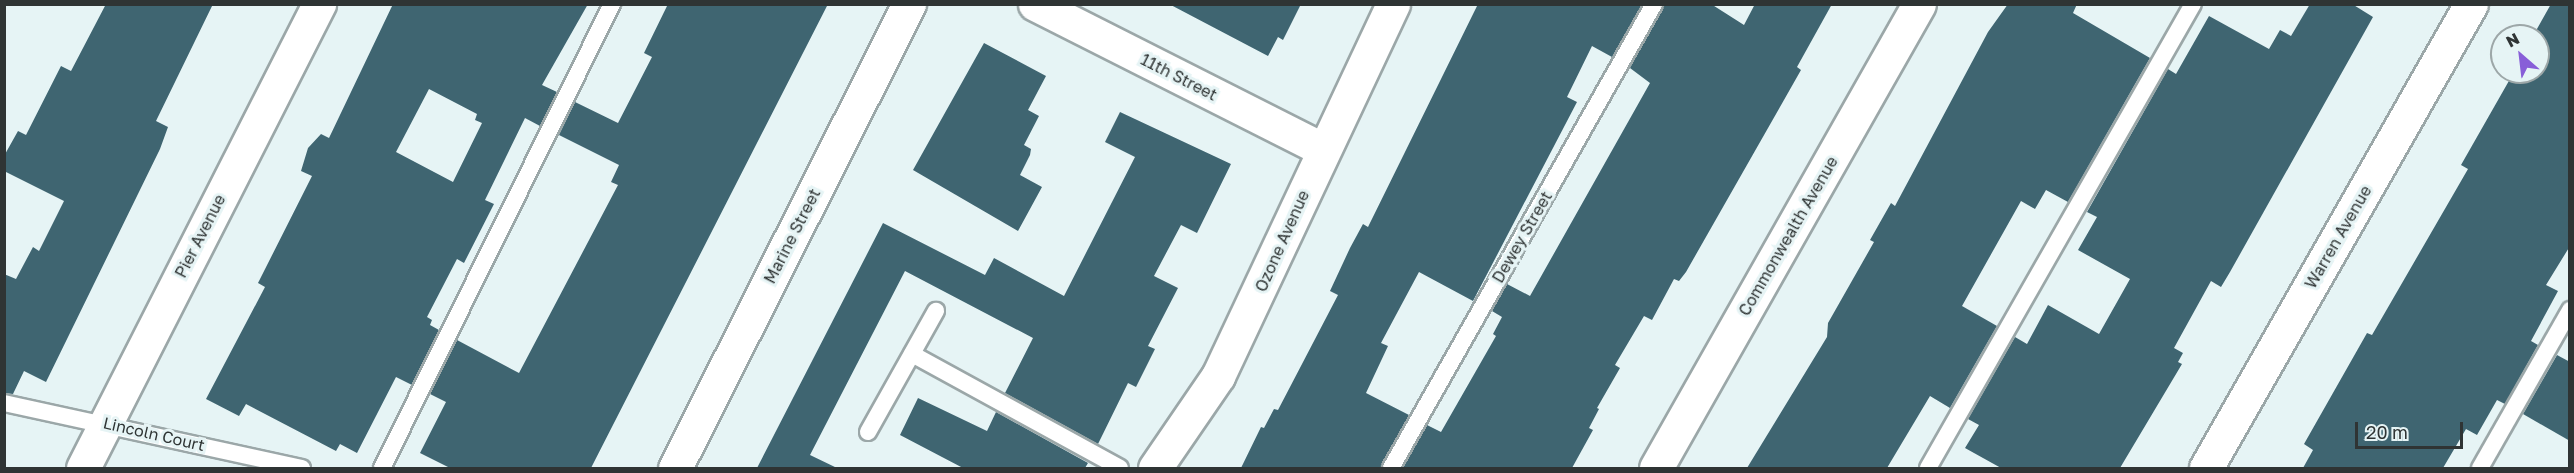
<!DOCTYPE html>
<style>
body{margin:0}
#map{position:relative;width:2574px;height:473px;overflow:hidden;background:#e6f4f5;font-family:"Golos Text",sans-serif}
div>[style]{position:absolute}
.building>*{inset:0;background:#3f6571}
.roads{filter:drop-shadow(2px 0 #9ba7a8) drop-shadow(-2px 0 #9ba7a8) drop-shadow(0 2px #9ba7a8) drop-shadow(0 -2px #9ba7a8)}
.service>*{height:16px;margin:-8px;padding:0 8px;transform-origin:8px;border-radius:8px;background:#fff}
.minor>*{height:33px;margin:-16.5px;padding:0 16.5px;transform-origin:16.5px;border-radius:16.5px;background:#fff}
.tertiary>*{height:33px;margin:-16.5px;padding:0 16.5px;transform-origin:16.5px;border-radius:16.5px;background:#fff}
span{translate:-50% -50%;white-space:nowrap;text-align:center;line-height:1.15;-webkit-text-stroke:6px #e6f4f5;paint-order:stroke}
.street-label{font-size:16px;color:#2f3434}
.frame{position:absolute;inset:0;border:6px solid #2f3434;pointer-events:none}
.north{position:absolute;left:2490px;top:24px;width:60px;height:60px;box-sizing:border-box;background:#e6f4f5;border:2px solid #9da7a8;border-radius:50%;rotate:332deg;font-size:16px;font-weight:700;line-height:24px;text-align:center;color:#2f3434}
.north::after{content:'';display:block;margin:auto;width:21px;height:27px;background:#885ed8;clip-path:polygon(50% 0,100% 100%,50% 72%,0 100%)}
.scale{position:absolute;left:2355px;top:422px;width:108px;height:27px;box-sizing:border-box;border:3px solid #2f3434;border-top:0;padding-left:8px;font-size:18px;line-height:21px;white-space:nowrap;color:#2f3434;-webkit-text-stroke:4px #e6f4f5;paint-order:stroke}
</style>
<div id="map">
<div class="building">
<div style="clip-path:polygon(106px 4px,213px 4px,156px 121px,168px 127px,160px 149px,46px 382px,24px 371px,13px 394px,4px 393px,4px 274px,16px 279px,33px 247px,39px 251px,64px 201px,4px 171px,4px 156px,18px 131px,26px 135px,61px 66px,71px 71px)"></div>
<div style="clip-path:polygon(evenodd,393px 4px,588px 4px,542px 85px,557px 92px,540px 126px,525px 118px,485px 200px,494px 204px,464px 263px,457px 259px,427px 317px,432px 320px,430px 325px,439px 330px,412px 385px,396px 377px,357px 453px,340px 444px,336px 451px,246px 404px,239px 416px,206px 399px,265px 287px,258px 283px,312px 176px,301px 171px,308px 148px,321px 134px,329px 138px,393px 4px,429px 89px,477px 114px,475px 120px,482px 123px,453px 182px,396px 152px,429px 89px)"></div>
<div style="clip-path:polygon(668px 4px,828px 4px,591px 468px,450px 468px,420px 453px,446px 402px,430px 394px,457px 340px,519px 373px,618px 185px,611px 182px,619px 165px,559px 135px,575px 102px,618px 123px,652px 57px,644px 53px)"></div>
<div style="clip-path:polygon(1169px 4px,1301px 4px,1283px 40px,1278px 37px,1268px 56px)"></div>
<div style="clip-path:polygon(1478px 4px,1642px 4px,1612px 57px,1592px 46px,1567px 97px,1577px 102px,1473px 301px,1419px 272px,1381px 343px,1388px 346px,1366px 393px,1409px 415px,1381px 468px,1241px 468px,1261px 427px,1264px 428px,1274px 409px,1278px 410px,1338px 295px,1330px 291px,1350px 248px,1363px 224px,1368px 227px)"></div>
<div style="clip-path:polygon(1664px 4px,1711px 4px,1744px 25px,1755px 4px,1832px 4px,1797px 67px,1801px 70px,1686px 272px,1679px 281px,1674px 279px,1652px 320px,1644px 316px,1615px 365px,1620px 368px,1597px 408px,1599px 409px,1589px 428px,1593px 430px,1572px 468px,1403px 468px,1427px 425px,1441px 432px,1496px 336px,1493px 334px,1502px 317px,1492px 311px,1507px 284px,1530px 296px,1650px 83px,1630px 68px)"></div>
<div style="clip-path:polygon(2008px 4px,2077px 4px,2073px 13px,2150px 58px,2068px 202px,2046px 190px,2035px 209px,2021px 201px,1962px 306px,1997px 326px,1950px 408px,1930px 396px,1887px 468px,1747px 468px,1827px 337px,1828px 323px,1874px 242px,1870px 240px,1891px 203px,1895px 206px,1988px 32px)"></div>
<div style="clip-path:polygon(2310px 4px,2352px 4px,2373px 17px,2230px 272px,2221px 287px,2211px 281px,2174px 348px,2183px 353px,2178px 362px,2182px 364px,2120px 468px,2001px 468px,1965px 448px,1979px 425px,1968px 419px,2015px 337px,2027px 344px,2048px 305px,2099px 334px,2130px 279px,2078px 250px,2097px 217px,2087px 212px,2168px 69px,2176px 74px,2209px 16px,2269px 49px,2280px 30px,2291px 36px)"></div>
<div style="clip-path:polygon(2551px 4px,2570px 4px,2570px 246px,2546px 285px,2558px 291px,2531px 341px,2538px 345px,2505px 404px,2497px 400px,2477px 435px,2466px 429px,2443px 468px,2303px 468px,2313px 450px,2304px 444px,2367px 333px,2372px 335px,2468px 169px,2461px 165px,2514px 72px,2538px 72px,2538px 36px,2533px 36px)"></div>
<div style="clip-path:polygon(984px 43px,1046px 76px,1028px 110px,1039px 116px,1024px 145px,1031px 149px,1030px 155px,1020px 175px,1042px 187px,1018px 231px,913px 170px)"></div>
<div style="clip-path:polygon(1120px 112px,1231px 164px,1197px 233px,1181px 225px,1154px 276px,1178px 288px,1148px 346px,1155px 349px,1136px 387px,1128px 383px,1098px 444px,1005px 393px,1033px 338px,905px 271px,810px 455px,837px 468px,757px 468px,883px 223px,985px 275px,994px 258px,1064px 296px,1135px 157px,1105px 142px)"></div>
<div style="clip-path:polygon(2557px 355px,2570px 362px,2570px 441px,2523px 414px)"></div>
<div style="clip-path:polygon(918px 398px,987px 431px,996px 412px,1088px 463px,1085px 468px,963px 468px,900px 435px)"></div>
</div>
<div class="roads">
<div class="service">
<div style="left:912px;top:354px;width:237px;rotate:28.7deg"></div>
<div style="left:4px;top:403px;width:305px;rotate:12.3deg"></div>
<div style="left:868px;top:432px;width:139px;rotate:-60.7deg"></div>
<div style="left:382px;top:468px;width:518px;rotate:-63.63deg"></div>
<div style="left:1391px;top:468px;width:533px;rotate:-60.45deg"></div>
<div style="left:1928px;top:468px;width:534px;rotate:-60.27deg"></div>
<div style="left:2480px;top:468px;width:182px;rotate:-60.3deg"></div>
</div>
<div class="minor">
<div style="left:1035px;top:4px;width:322px;rotate:26.8deg"></div>
<div style="left:83px;top:468px;width:521px;rotate:-63.04deg"></div>
<div style="left:1155px;top:468px;width:112px;rotate:-55.6deg"></div>
<div style="left:1218px;top:376px;width:411px;rotate:-64.8deg"></div>
<div style="left:1656px;top:468px;width:533px;rotate:-60.45deg"></div>
<div style="left:2206px;top:468px;width:534px;rotate:-60.27deg"></div>
</div>
<div class="tertiary">
<div style="left:675px;top:468px;width:520px;rotate:-63.24deg"></div>
</div>
</div>
<div class="street-label">
<span style="left:1179px;top:77px;rotate:27deg">11th Street</span>
<span style="left:200px;top:236px;rotate:-63deg">Pier Avenue</span>
<span style="left:792px;top:236px;rotate:-63deg">Marine Street</span>
<span style="left:1788px;top:236px;rotate:-60deg">Commonwealth Avenue</span>
<span style="left:1522px;top:237px;rotate:-60deg">Dewey Street</span>
<span style="left:2338px;top:237px;rotate:-60deg">Warren Avenue</span>
<span style="left:1282px;top:241px;rotate:-66deg">Ozone Avenue</span>
<span style="left:154px;top:434px;rotate:13deg">Lincoln Court</span>
</div>
<div class="frame"></div>
<div class="north">N</div>
<div class="scale">20 m</div>
</div>
